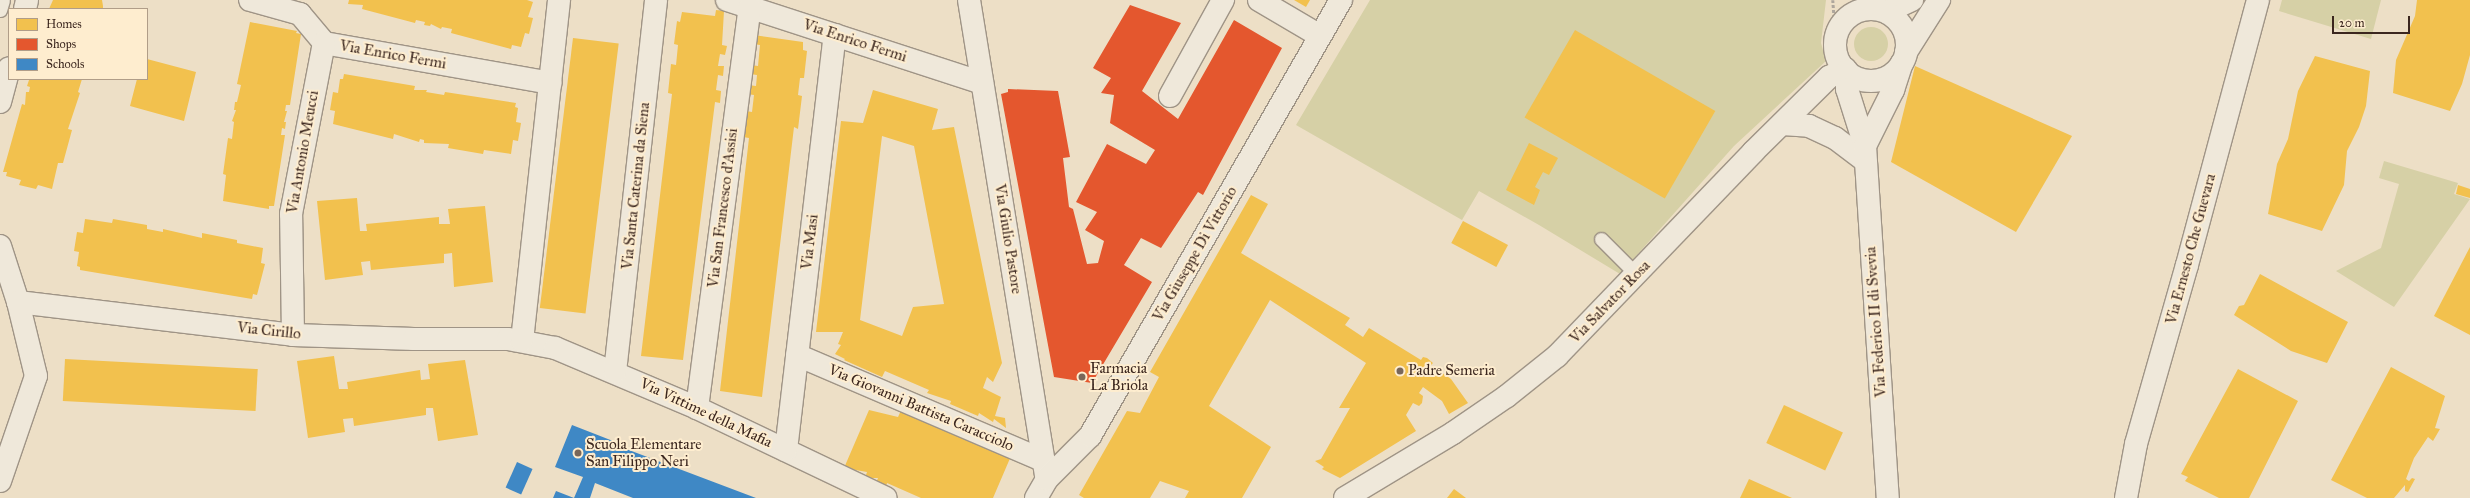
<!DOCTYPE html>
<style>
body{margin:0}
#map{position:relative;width:2470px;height:498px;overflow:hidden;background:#eddfc6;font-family:"IM FELL Great Primer",serif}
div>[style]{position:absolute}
.green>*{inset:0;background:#d6d0a6}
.round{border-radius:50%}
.homes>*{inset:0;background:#f2c14e;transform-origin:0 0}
.shops>*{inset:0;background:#e4572e}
.schools>*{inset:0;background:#3f88c5;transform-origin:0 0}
.path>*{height:2.5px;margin-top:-1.25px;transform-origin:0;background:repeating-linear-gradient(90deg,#aea69c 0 3px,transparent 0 5px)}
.roads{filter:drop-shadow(1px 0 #9f9486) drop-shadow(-1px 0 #9f9486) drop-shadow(0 1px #9f9486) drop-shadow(0 -1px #9f9486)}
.lane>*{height:13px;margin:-6.5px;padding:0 6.5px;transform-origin:6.5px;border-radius:6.5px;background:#efe8da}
.street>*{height:22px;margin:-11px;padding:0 11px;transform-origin:11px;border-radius:11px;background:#efe8da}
.secondary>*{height:22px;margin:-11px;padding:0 11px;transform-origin:11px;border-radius:11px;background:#efe8da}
.secondary>.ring{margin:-11px;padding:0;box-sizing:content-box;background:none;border:22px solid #efe8da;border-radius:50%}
.dots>*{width:11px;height:11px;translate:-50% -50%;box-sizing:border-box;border:2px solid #feedcf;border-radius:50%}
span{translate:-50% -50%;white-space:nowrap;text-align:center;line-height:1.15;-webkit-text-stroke:4px #feedcf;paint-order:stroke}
.street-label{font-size:15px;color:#3b261e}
.poi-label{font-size:15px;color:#3b261e}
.left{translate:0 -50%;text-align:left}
.legend{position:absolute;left:8px;top:8px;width:140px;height:72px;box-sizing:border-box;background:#feedcf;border:1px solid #b09d88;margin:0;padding:5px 7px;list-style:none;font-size:12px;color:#3b261e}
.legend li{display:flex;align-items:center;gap:8px;height:20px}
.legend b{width:20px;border:1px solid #b09d88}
.scale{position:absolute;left:2332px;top:16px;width:78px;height:18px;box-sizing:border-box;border:2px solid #3b261e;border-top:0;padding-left:5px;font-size:12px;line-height:14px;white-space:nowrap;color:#3b261e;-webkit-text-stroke:3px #feedcf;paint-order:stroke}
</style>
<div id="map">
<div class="green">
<div style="clip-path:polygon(1370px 0,1826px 0,1821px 43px,1826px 61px,1734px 146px,1620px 274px,1539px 225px,1479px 191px,1462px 220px,1296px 125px)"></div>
<div style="clip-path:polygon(2282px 0,2381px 0,2371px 39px,2279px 11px)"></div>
<div class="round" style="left:1854px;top:27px;width:34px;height:34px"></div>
<div style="clip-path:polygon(2384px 161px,2458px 183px,2454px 194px,2470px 199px,2394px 307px,2336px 271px,2381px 248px,2399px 184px,2379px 178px)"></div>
</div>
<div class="homes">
<div style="clip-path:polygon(53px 0,102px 0,103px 6px,103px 9px,49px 9px)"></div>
<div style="clip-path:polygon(349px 0,527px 0,533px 2px,528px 17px,533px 18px,529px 34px,525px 33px,521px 47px,512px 45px,511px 49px,451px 33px,452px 29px,442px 27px,441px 29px,431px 24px,430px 26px,424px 25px,425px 22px,416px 20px,415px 23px,362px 9px,363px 5px,348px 4px)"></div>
<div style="clip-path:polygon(1294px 0,1310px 0,1306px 7px)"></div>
<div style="clip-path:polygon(2417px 0,2470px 0,2470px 55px,2462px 84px,2450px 111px,2393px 93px,2396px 60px,2415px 16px)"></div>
<div style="clip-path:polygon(716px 10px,724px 11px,722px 45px,727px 46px,725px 55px,720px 54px,718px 66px,724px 66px,723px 76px,718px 75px,716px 90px,721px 91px,720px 103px,715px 102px,683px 360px,641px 356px,672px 94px,668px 93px,671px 64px,676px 65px,678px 45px,674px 44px,677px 21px,680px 22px,682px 12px,715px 16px)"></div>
<div style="clip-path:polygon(250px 22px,297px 31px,296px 33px,301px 34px,290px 105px,286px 105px,285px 111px,287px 111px,284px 122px,286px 122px,285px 129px,282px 128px,281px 135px,285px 135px,274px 206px,269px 206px,269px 209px,223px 201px,226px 175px,223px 174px,228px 138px,232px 139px,234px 122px,232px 121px,236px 110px,234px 110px,235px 102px,237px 102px,241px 85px,237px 84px)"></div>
<div style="left:1575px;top:30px;width:162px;height:101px;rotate:30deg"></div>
<div style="clip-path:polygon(754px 35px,803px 42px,803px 50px,807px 51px,804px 78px,800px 78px,798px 95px,802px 96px,798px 129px,794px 127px,762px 397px,720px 391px,749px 138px,743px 137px,746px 111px,752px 112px,754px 95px,747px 94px,748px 85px,756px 86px,757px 75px,750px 74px,751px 65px,758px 66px,760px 45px,753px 44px)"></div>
<div style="left:573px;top:38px;width:46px;height:272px;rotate:7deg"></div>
<div style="clip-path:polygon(2315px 56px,2370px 71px,2366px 106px,2359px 127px,2347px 151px,2344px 185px,2322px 231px,2268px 214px,2277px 164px,2288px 139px,2298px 91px)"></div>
<div style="clip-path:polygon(147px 59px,196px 72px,184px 121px,130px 106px,137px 79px,147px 79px)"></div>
<div style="clip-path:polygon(1915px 66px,2072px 136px,2016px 232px,1891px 162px)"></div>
<div style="clip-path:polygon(344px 74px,415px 86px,414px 90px,427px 90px,426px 92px,444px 95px,445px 92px,516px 103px,515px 107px,518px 108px,516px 122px,521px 123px,518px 141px,513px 140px,511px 154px,484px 150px,483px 154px,448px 148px,449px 144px,424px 143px,424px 140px,420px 139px,419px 142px,394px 134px,393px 139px,333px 124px,335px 111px,330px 110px,333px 92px,338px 93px,340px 79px,343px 79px)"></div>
<div style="clip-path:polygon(32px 79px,82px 79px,78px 92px,80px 93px,68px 129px,72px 130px,63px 163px,58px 163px,52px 189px,38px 185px,36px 189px,19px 185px,21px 180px,6px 176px,7px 172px,3px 172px,22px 104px,25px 105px,26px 92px,29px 92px,30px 87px,27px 86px,29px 80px)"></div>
<div style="clip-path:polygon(evenodd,873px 90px,938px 109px,932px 130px,954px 127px,1002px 363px,993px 382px,987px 377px,983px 388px,1001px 397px,995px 416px,1005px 418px,1006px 428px,994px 419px,993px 422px,979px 413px,978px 416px,950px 404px,951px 401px,927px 393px,929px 390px,885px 371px,882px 377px,844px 360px,845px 359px,835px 354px,841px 345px,838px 344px,843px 332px,816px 332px,841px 121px,863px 123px,873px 90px,882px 136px,914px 146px,944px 304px,913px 307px,902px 336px,860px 320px,882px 136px)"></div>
<div style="clip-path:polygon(1529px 143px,1558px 158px,1549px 175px,1543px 172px,1535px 187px,1540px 190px,1534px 205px,1506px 190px)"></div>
<div style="clip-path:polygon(2458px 185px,2470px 189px,2470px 198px,2456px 194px)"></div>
<div style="clip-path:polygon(1251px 195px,1268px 204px,1241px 253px,1350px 318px,1345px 325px,1363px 337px,1369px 328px,1421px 360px,1423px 357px,1427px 358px,1433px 363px,1427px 369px,1430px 371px,1434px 367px,1451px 379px,1468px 403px,1449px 414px,1442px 401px,1423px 387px,1419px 393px,1423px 396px,1422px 403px,1419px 406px,1413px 403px,1406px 415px,1416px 431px,1340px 478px,1322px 469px,1324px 467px,1315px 461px,1321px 459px,1350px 408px,1339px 408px,1366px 363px,1270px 300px,1209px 406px,1271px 447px,1242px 498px,1185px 498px,1189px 491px,1160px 481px,1150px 498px,1084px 498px,1079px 495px,1127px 411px,1140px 413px,1159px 377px,1150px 372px)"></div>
<div style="clip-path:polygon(357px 198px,360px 231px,367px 231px,366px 224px,439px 217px,439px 224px,450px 224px,448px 209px,485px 206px,493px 282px,454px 287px,452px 253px,444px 254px,444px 263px,371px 270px,370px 261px,361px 262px,363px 275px,325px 280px,317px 201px)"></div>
<div style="clip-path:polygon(85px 219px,112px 223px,113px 219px,147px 225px,147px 229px,163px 232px,163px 229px,202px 238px,202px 233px,237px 240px,237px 243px,263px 248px,261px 263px,265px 264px,257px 295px,253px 294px,252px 299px,80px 270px,80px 267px,77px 266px,79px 252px,74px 251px,77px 232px,83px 233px)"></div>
<div style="left:1463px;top:221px;width:51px;height:25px;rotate:28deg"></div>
<div style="clip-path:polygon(2470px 247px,2470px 335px,2434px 316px)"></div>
<div style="clip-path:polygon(2260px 274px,2348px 322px,2327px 363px,2291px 351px,2234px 315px,2239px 306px,2244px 305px)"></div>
<div style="clip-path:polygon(334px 356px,339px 389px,348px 389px,347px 382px,420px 370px,421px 380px,430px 379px,428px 364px,465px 360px,478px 435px,438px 441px,433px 408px,426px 408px,426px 415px,354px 426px,353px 418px,343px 419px,345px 432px,308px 438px,297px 361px)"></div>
<div style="left:65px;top:359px;width:193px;height:42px;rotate:3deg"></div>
<div style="clip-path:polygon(2391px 367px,2445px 396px,2435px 428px,2440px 429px,2433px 441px,2428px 437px,2414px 458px,2406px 479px,2409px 481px,2412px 478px,2415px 479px,2408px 492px,2405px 491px,2405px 485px,2394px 498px,2367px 498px,2331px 480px)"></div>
<div style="clip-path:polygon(2238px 369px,2298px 401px,2249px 498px,2219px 498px,2185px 481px,2188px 477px,2181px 474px)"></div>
<div style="left:1784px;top:405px;width:65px;height:42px;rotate:25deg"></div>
<div style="clip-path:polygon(903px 406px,1011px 456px,993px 498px,921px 498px,887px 483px,886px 487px,876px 483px,878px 478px,865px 478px,867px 472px,844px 468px,869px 410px,898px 417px)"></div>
<div style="clip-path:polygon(1749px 479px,1792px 498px,1740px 498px)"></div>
<div style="clip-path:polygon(1454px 489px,1466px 498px,1447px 498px)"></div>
</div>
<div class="shops">
<div style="clip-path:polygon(1130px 5px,1181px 23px,1142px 91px,1178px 119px,1234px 20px,1282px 48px,1203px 195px,1198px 192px,1161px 248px,1141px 238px,1124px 265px,1152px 282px,1092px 383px,1054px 377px,1001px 94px,1008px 92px,1008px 89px,1058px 91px,1070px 157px,1063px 158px,1069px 207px,1073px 209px,1087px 264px,1098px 263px,1104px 241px,1085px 230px,1097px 212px,1076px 202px,1107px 144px,1146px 164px,1155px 150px,1110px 123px,1114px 95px,1101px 93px,1111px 78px,1093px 68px)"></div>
</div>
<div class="schools">
<div style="clip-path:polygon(572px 425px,613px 441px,613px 444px,756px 498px,633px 498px,595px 483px,590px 498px,553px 498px,556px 491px,574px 498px,583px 477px,555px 467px)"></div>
<div style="left:517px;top:462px;width:17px;height:28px;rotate:24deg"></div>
</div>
<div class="path">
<div style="left:1833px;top:0;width:39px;rotate:86deg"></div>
</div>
<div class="roads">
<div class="lane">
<div style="left:0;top:10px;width:10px;rotate:-73deg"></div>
<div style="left:1601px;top:239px;width:51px;rotate:45deg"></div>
</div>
<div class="street">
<div style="left:250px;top:0;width:52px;rotate:15.6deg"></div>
<div style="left:300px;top:14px;width:38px;rotate:50deg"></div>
<div style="left:324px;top:43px;width:230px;rotate:10deg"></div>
<div style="left:727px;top:0;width:268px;rotate:18deg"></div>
<div style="left:1259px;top:0;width:71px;rotate:30.5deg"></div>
<div style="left:25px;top:9px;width:9px;rotate:-77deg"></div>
<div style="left:1886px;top:12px;width:29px;rotate:-25deg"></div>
<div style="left:1906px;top:52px;width:62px;rotate:-57.6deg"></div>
<div style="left:1170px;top:96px;width:110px;rotate:-61.1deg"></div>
<div style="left:0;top:102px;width:35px;rotate:-75deg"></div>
<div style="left:1782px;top:124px;width:27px;rotate:4deg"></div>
<div style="left:1809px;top:126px;width:29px;rotate:25deg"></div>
<div style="left:1835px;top:138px;width:38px;rotate:37deg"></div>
<div style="left:0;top:246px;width:59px;rotate:72.2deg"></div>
<div style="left:18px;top:302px;width:76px;rotate:76.3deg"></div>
<div style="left:36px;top:376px;width:111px;rotate:108.9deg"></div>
<div style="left:18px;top:302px;width:277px;rotate:6.8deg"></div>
<div style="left:293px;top:335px;width:121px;rotate:1.9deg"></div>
<div style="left:414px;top:339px;width:94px"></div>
<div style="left:508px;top:339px;width:48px;rotate:10.8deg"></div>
<div style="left:555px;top:348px;width:154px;rotate:22.9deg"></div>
<div style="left:697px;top:408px;width:209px;rotate:25.5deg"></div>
<div style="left:293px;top:335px;width:121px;rotate:-90.9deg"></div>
<div style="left:291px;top:214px;width:174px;rotate:-79.1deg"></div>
<div style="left:522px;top:341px;width:343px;rotate:-83.8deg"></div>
<div style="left:797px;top:355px;width:269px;rotate:23.2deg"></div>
<div style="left:615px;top:372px;width:374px;rotate:-83.7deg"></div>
<div style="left:697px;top:408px;width:404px;rotate:-82.5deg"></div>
<div style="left:786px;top:450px;width:418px;rotate:-83.3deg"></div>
<div style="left:1345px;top:498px;width:126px;rotate:-31deg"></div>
<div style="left:1453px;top:433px;width:65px;rotate:-34.4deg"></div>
<div style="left:1507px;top:396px;width:64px;rotate:-38.7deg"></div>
<div style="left:1557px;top:356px;width:283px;rotate:-46.1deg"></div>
<div style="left:1753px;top:152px;width:107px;rotate:-44.6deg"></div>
<div style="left:1829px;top:77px;width:18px;rotate:-27deg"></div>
<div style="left:2126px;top:498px;width:55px;rotate:-79.5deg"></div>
<div style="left:2136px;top:444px;width:186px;rotate:-74.1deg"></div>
<div style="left:2187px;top:265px;width:274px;rotate:-75deg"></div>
</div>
<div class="secondary">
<div style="left:969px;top:0;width:485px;rotate:80.8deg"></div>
<div class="ring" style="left:1835px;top:9px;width:50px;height:50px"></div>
<div style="left:1847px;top:71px;width:18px;rotate:90deg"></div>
<div style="left:1847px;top:89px;width:60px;rotate:72.5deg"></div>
<div style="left:1865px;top:146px;width:353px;rotate:86.3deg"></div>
<div style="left:1865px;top:146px;width:63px;rotate:-63.4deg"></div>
<div style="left:1893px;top:90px;width:28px;rotate:-72deg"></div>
<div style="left:1036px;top:498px;width:22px;rotate:-60deg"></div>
<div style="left:1047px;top:479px;width:61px;rotate:-45deg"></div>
<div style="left:1090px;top:436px;width:503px;rotate:-60.07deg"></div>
</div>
</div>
<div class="dots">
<div style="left:1400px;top:371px;background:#796759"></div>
<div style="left:1082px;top:377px;background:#796759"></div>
<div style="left:578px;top:453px;background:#796759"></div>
</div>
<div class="street-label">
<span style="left:855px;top:41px;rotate:18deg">Via Enrico Fermi</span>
<span style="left:393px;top:55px;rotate:10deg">Via Enrico Fermi</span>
<span style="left:303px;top:152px;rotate:-80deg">Via Antonio Meucci</span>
<span style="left:636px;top:186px;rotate:-84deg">Via Santa Caterina da Siena</span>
<span style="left:723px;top:208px;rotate:-83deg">Via San Francesco d'Assisi</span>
<span style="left:1008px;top:239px;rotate:81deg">Via Giulio Pastore</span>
<span style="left:810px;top:242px;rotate:-83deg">Via Masi</span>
<span style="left:2191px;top:249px;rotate:-75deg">Via Ernesto Che Guevara</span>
<span style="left:1195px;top:254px;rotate:-60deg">Via Giuseppe Di Vittorio</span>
<span style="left:1610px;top:302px;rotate:-46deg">Via Salvator Rosa</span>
<span style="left:1876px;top:322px;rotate:-94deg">Via Federico II di Svevia</span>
<span style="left:269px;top:331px;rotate:6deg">Via Cirillo</span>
<span style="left:921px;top:408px;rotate:23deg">Via Giovanni Battista Caracciolo</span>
<span style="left:706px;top:413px;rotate:25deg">Via Vittime della Mafia</span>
</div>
<div class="poi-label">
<span class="left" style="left:1090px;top:377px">Farmacia<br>La Briola</span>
<span class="left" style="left:1408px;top:371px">Padre Semeria</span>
<span class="left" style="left:586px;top:453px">Scuola Elementare<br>San Filippo Neri</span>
</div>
<ul class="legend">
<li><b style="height:11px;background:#f2c14e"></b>Homes</li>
<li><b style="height:11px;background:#e4572e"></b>Shops</li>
<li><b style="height:11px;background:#3f88c5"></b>Schools</li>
</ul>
<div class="scale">20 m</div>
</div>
